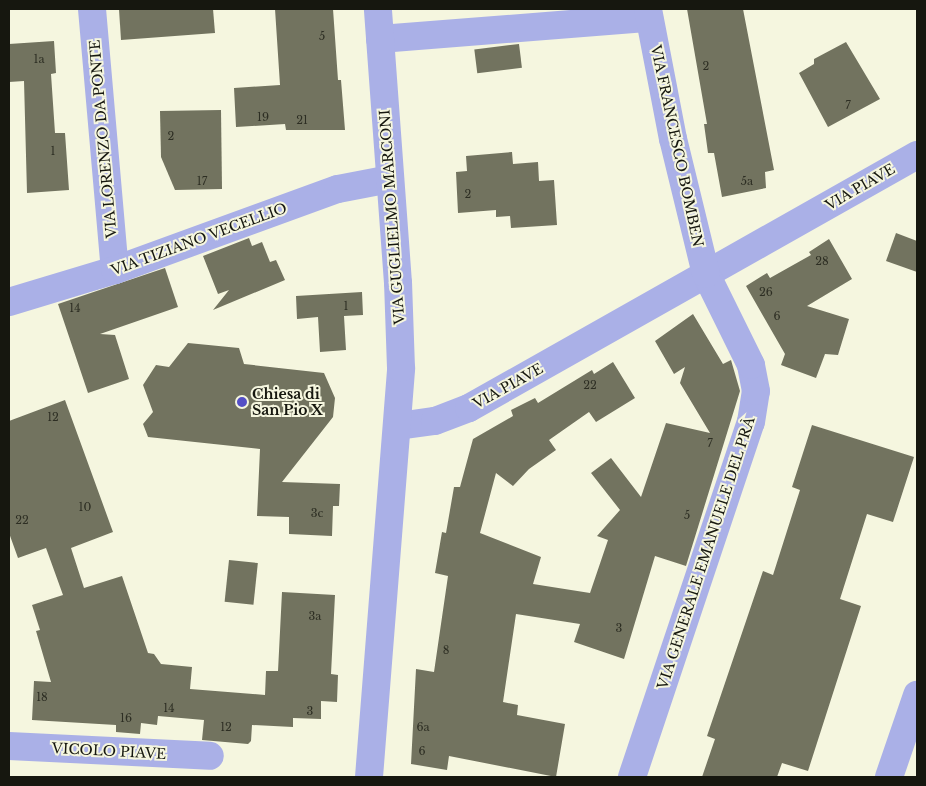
<!DOCTYPE html>
<meta charset="utf-8">
<style>
body{margin:0}
#map{position:relative;width:926px;height:786px;overflow:hidden;background:#f5f6df;font-family:"Libre Baskerville",serif}
div>[style]{position:absolute}
.building>*{inset:0;background:#72735f;transform-origin:0 0}
.minor>*{height:28px;margin:-14px;padding:0 14px;transform-origin:14px;border-radius:14px;background:#aab0e7}
.dots>*{width:14px;height:14px;translate:-50% -50%;box-sizing:border-box;border:2px solid #f5f6df;border-radius:50%}
span{translate:-50% -50%;white-space:nowrap;text-align:center;line-height:1.15;-webkit-text-stroke:4px #f5f6df;paint-order:stroke}
.number-label{font-size:11px;color:#2d2e23}
.number-label span{-webkit-text-stroke-width:0}
.street-label{font-size:14px;color:#16170f}
.poi-label{font-size:14px;color:#16170f;font-weight:700}
.left{translate:0 -50%;text-align:left}
.frame{position:absolute;inset:0;border:10px solid #16170f;pointer-events:none}
</style>
<div id="map">
<div class="building">
<div style="clip-path:polygon(119px 9px,213px 9px,215px 33px,121px 40px)"></div>
<div style="clip-path:polygon(275px 9px,333px 9px,338px 80px,341px 80px,345px 130px,286px 130px,285px 124px,236px 127px,234px 88px,280px 85px)"></div>
<div style="clip-path:polygon(687px 9px,743px 9px,774px 170px,765px 172px,766px 188px,722px 197px,714px 153px,708px 153px,704px 124px,707px 124px)"></div>
<div style="clip-path:polygon(54px 41px,56px 73px,51px 74px,55px 133px,65px 133px,69px 190px,27px 193px,24px 81px,9px 82px,9px 44px)"></div>
<div style="clip-path:polygon(846px 42px,880px 99px,828px 127px,799px 73px,814px 64px,814px 59px)"></div>
<div style="left:519px;top:44px;width:24px;height:45px;rotate:83deg"></div>
<div style="clip-path:polygon(221px 110px,222px 189px,175px 190px,161px 157px,160px 111px)"></div>
<div style="clip-path:polygon(512px 152px,513px 164px,538px 162px,539px 181px,554px 180px,557px 225px,511px 228px,510px 216px,496px 217px,496px 210px,458px 213px,456px 172px,467px 171px,466px 156px)"></div>
<div style="clip-path:polygon(896px 233px,917px 241px,917px 272px,886px 261px)"></div>
<div style="clip-path:polygon(249px 238px,252px 246px,262px 242px,270px 262px,276px 260px,285px 280px,213px 310px,229px 290px,218px 294px,203px 256px)"></div>
<div style="clip-path:polygon(829px 239px,852px 279px,807px 306px,849px 319px,838px 355px,825px 354px,816px 378px,781px 365px,785px 354px,746px 286px,767px 273px,770px 278px,811px 255px,809px 252px)"></div>
<div style="clip-path:polygon(165px 268px,178px 307px,100px 334px,115px 335px,129px 379px,88px 393px,58px 304px)"></div>
<div style="clip-path:polygon(362px 292px,363px 315px,344px 316px,346px 350px,320px 352px,318px 317px,297px 319px,296px 296px)"></div>
<div style="clip-path:polygon(693px 314px,723px 364px,731px 360px,740px 391px,686px 566px,655px 556px,624px 659px,574px 642px,580px 624px,516px 614px,503px 702px,518px 705px,517px 715px,565px 724px,556px 777px,449px 756px,447px 770px,411px 764px,416px 669px,434px 672px,448px 576px,435px 573px,442px 532px,446px 533px,454px 487px,460px 487px,473px 439px,513px 416px,511px 410px,535px 398px,538px 403px,592px 370px,594px 374px,613px 362px,635px 398px,596px 422px,589px 412px,549px 440px,556px 450px,529px 469px,513px 486px,496px 473px,480px 533px,541px 557px,533px 584px,590px 593px,608px 540px,597px 536px,620px 510px,591px 473px,611px 458px,641px 497px,666px 423px,710px 433px,680px 383px,685px 367px,674px 374px,655px 341px)"></div>
<div style="clip-path:polygon(188px 343px,239px 348px,244px 364px,324px 373px,335px 398px,333px 417px,282px 482px,340px 484px,339px 506px,333px 506px,332px 536px,289px 534px,289px 517px,257px 516px,260px 449px,148px 437px,143px 424px,153px 412px,143px 385px,156px 365px,169px 367px)"></div>
<div style="clip-path:polygon(65px 400px,113px 532px,71px 548px,84px 588px,122px 576px,148px 653px,154px 654px,161px 664px,192px 667px,190px 689px,265px 695px,266px 671px,278px 671px,282px 592px,335px 595px,331px 674px,338px 675px,337px 702px,321px 701px,321px 719px,293px 718px,293px 727px,252px 725px,251px 741px,248px 744px,202px 740px,204px 720px,158px 716px,157px 725px,141px 723px,140px 734px,116px 732px,116px 725px,32px 720px,34px 681px,51px 682px,36px 631px,40px 630px,32px 605px,63px 595px,46px 548px,18px 558px,9px 533px,9px 421px)"></div>
<div style="clip-path:polygon(812px 425px,914px 457px,893px 522px,867px 514px,840px 599px,861px 606px,808px 771px,782px 763px,777px 777px,702px 777px,715px 739px,707px 736px,763px 571px,773px 575px,800px 490px,792px 487px)"></div>
<div style="left:229px;top:560px;width:29px;height:42px;rotate:6deg"></div>
</div>
<div class="minor">
<div style="left:92px;top:9px;width:262px;rotate:85deg"></div>
<div style="left:380px;top:39px;width:270px;rotate:-4.5deg"></div>
<div style="left:9px;top:302px;width:111px;rotate:-16.8deg"></div>
<div style="left:115px;top:270px;width:237px;rotate:-20deg"></div>
<div style="left:338px;top:189px;width:53px;rotate:-10.9deg"></div>
<div style="left:398px;top:426px;width:37px;rotate:-8deg"></div>
<div style="left:435px;top:421px;width:36px;rotate:-21deg"></div>
<div style="left:469px;top:408px;width:515px;rotate:-29.45deg"></div>
<div style="left:9px;top:746px;width:201px;rotate:2.8deg"></div>
<div style="left:369px;top:777px;width:410px;rotate:-85.5deg"></div>
<div style="left:401px;top:368px;width:85px;rotate:-92deg"></div>
<div style="left:398px;top:283px;width:275px;rotate:-94.2deg"></div>
<div style="left:632px;top:777px;width:374px;rotate:-71.5deg"></div>
<div style="left:751px;top:422px;width:31px;rotate:-81deg"></div>
<div style="left:756px;top:391px;width:26px;rotate:-101deg"></div>
<div style="left:751px;top:365px;width:102px;rotate:-116.3deg"></div>
<div style="left:706px;top:274px;width:139px;rotate:-103.7deg"></div>
<div style="left:673px;top:139px;width:132px;rotate:-100.9deg"></div>
<div style="left:889px;top:777px;width:87px;rotate:-71.1deg"></div>
</div>
<div class="dots">
<div style="left:242px;top:402px;background:#544fc6"></div>
</div>
<div class="number-label">
<span style="left:322px;top:36px">5</span>
<span style="left:39px;top:59px">1a</span>
<span style="left:706px;top:66px">2</span>
<span style="left:848px;top:105px">7</span>
<span style="left:263px;top:117px">19</span>
<span style="left:302px;top:120px">21</span>
<span style="left:171px;top:136px">2</span>
<span style="left:53px;top:151px">1</span>
<span style="left:202px;top:181px">17</span>
<span style="left:747px;top:181px">5a</span>
<span style="left:468px;top:194px">2</span>
<span style="left:822px;top:261px">28</span>
<span style="left:766px;top:292px">26</span>
<span style="left:346px;top:306px">1</span>
<span style="left:75px;top:308px">14</span>
<span style="left:777px;top:316px">6</span>
<span style="left:590px;top:385px">22</span>
<span style="left:53px;top:417px">12</span>
<span style="left:710px;top:443px">7</span>
<span style="left:85px;top:507px">10</span>
<span style="left:317px;top:513px">3c</span>
<span style="left:687px;top:515px">5</span>
<span style="left:22px;top:520px">22</span>
<span style="left:315px;top:616px">3a</span>
<span style="left:619px;top:628px">3</span>
<span style="left:446px;top:650px">8</span>
<span style="left:42px;top:697px">18</span>
<span style="left:169px;top:708px">14</span>
<span style="left:310px;top:711px">3</span>
<span style="left:126px;top:718px">16</span>
<span style="left:226px;top:727px">12</span>
<span style="left:423px;top:727px">6a</span>
<span style="left:422px;top:751px">6</span>
</div>
<div class="street-label">
<span style="left:103px;top:139px;rotate:-95deg">VIA LORENZO DA PONTE</span>
<span style="left:677px;top:146px;rotate:78deg">VIA FRANCESCO BOMBEN</span>
<span style="left:860px;top:187px;rotate:-30deg">VIA PIAVE</span>
<span style="left:392px;top:217px;rotate:-94deg">VIA GUGLIELMO MARCONI</span>
<span style="left:199px;top:239px;rotate:-20deg">VIA TIZIANO VECELLIO</span>
<span style="left:508px;top:386px;rotate:-29deg">VIA PIAVE</span>
<span style="left:706px;top:553px;rotate:-72deg">VIA GENERALE EMANUELE DEL PRÀ</span>
<span style="left:109px;top:751px;rotate:3deg">VICOLO PIAVE</span>
</div>
<div class="poi-label">
<span class="left" style="left:252px;top:402px">Chiesa di<br>San Pio X</span>
</div>
<div class="frame"></div>
</div>
